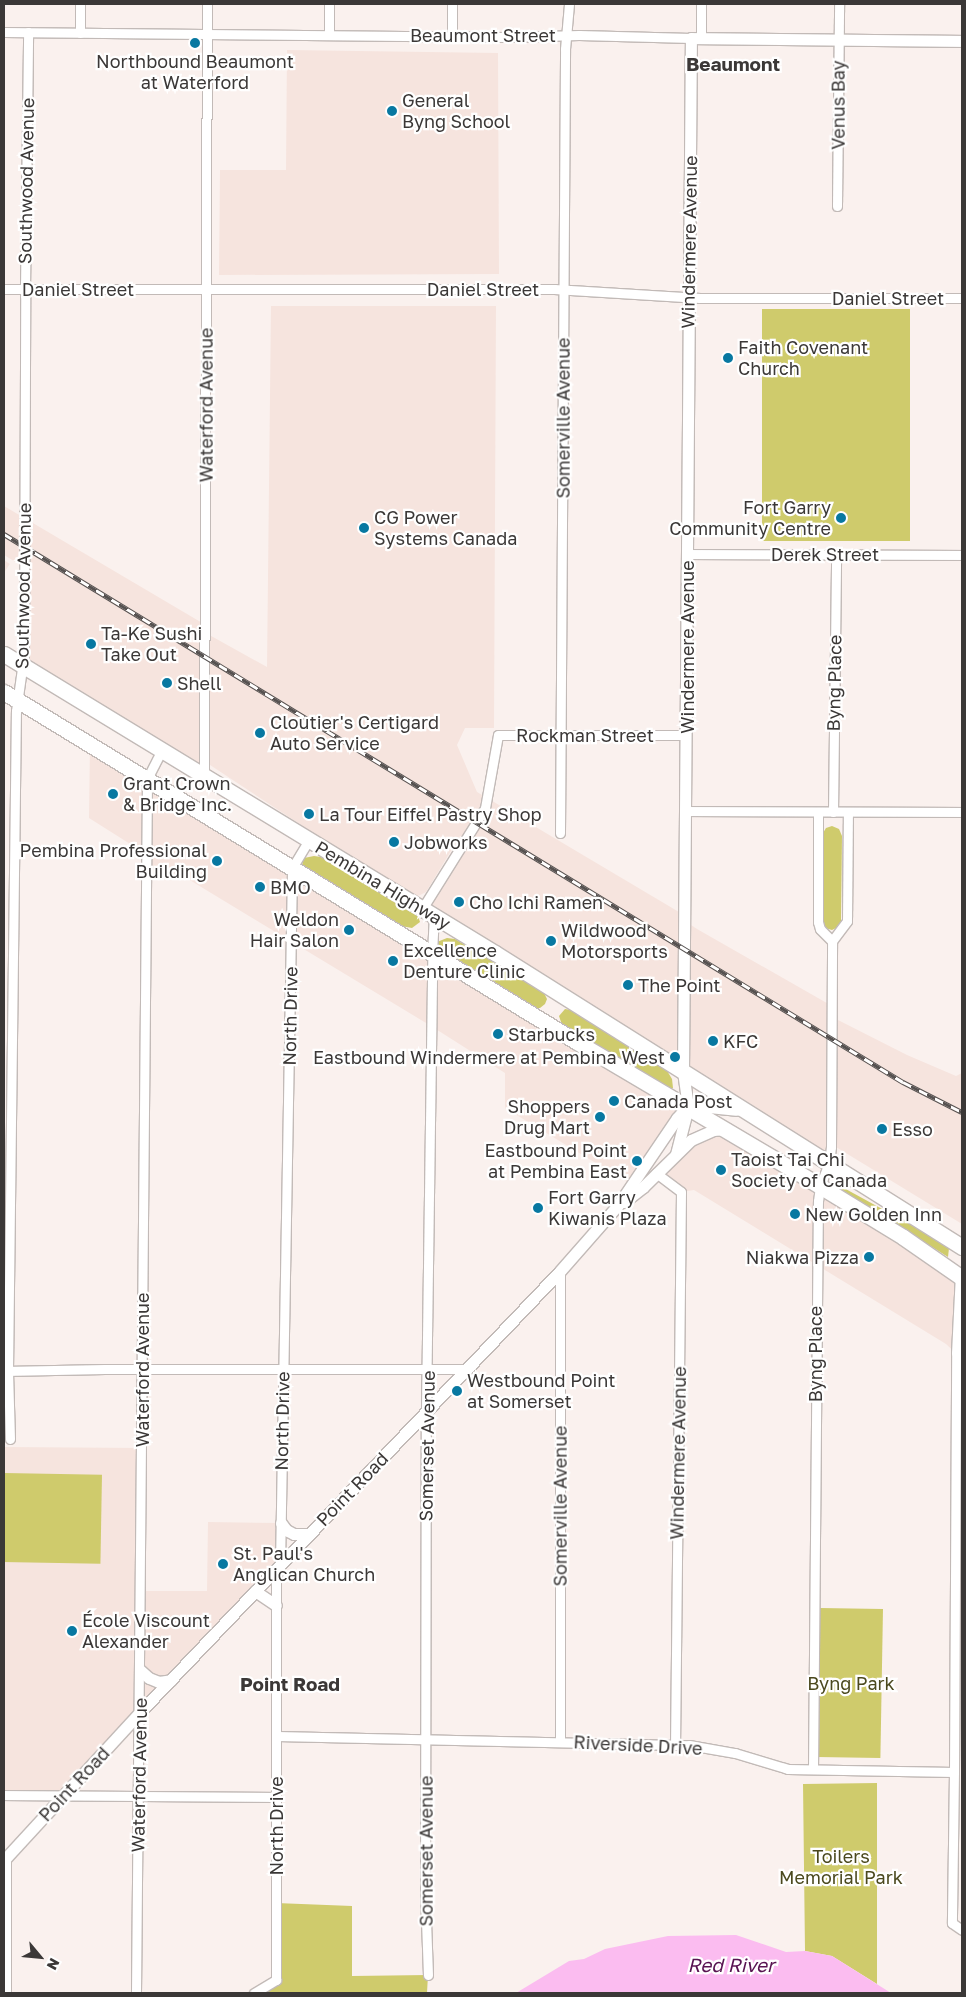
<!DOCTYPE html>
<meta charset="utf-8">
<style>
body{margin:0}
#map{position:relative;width:966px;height:1997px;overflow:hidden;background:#faf1ee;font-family:"Golos Text",sans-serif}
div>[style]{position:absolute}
.built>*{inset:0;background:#f6e4de;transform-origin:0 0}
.green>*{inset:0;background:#cfcb6c;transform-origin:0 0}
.water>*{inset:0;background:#fbbcf0}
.roads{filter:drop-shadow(1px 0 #c2bab7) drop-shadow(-1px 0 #c2bab7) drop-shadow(0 1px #c2bab7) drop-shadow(0 -1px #c2bab7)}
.minor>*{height:9px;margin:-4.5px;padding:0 4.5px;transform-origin:4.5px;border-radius:4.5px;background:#fff}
.tertiary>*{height:11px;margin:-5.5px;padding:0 5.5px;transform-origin:5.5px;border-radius:5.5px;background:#fff}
.primary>*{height:15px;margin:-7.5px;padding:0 7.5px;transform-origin:7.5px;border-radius:7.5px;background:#fff}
.rail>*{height:5px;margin-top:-2.5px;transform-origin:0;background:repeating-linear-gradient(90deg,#fff 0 9px,#565251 0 18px);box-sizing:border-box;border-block:1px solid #565251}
.dots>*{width:14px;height:14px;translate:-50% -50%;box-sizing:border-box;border:2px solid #fff;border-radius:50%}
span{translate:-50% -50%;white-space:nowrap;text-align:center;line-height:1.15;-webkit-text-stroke:4.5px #fff;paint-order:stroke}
.street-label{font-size:18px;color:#3b3837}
.poi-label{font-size:18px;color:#3b3837}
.left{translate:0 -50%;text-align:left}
.right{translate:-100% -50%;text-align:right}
.park-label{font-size:18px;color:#4b491e}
.neighbourhood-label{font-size:19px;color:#3b3837;font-weight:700}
.water-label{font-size:19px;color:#581351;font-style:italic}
.frame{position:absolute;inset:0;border:5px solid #3b3837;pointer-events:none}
.north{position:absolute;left:15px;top:1932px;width:50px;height:50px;-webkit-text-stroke:4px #fff;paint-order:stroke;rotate:118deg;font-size:14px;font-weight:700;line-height:20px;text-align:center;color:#3b3837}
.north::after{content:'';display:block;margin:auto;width:18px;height:22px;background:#3b3837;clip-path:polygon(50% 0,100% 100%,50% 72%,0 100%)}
</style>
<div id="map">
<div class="built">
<div style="clip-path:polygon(287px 50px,498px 53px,499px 274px,219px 275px,220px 170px,286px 170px)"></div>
<div style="clip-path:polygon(271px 306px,496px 306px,494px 728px,465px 728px,457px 745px,477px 792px,684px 915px,685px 921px,697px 929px,832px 1006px,829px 1163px,422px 909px,465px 839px,460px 836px,426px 892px,416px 897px,333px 846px,207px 763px,204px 775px,25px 664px,24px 567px,4px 555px,4px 506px,204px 624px,204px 632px,267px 667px)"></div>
<div style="left:4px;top:560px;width:7px;height:79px;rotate:34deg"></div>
<div style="clip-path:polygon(90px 745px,688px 1107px,632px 1185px,505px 1108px,505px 1073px,431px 1026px,188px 879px,146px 878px,146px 854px,89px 818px)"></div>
<div style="clip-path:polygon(836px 1019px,907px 1055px,956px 1076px,962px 1073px,962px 1224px,836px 1147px)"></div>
<div style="clip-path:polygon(714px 1122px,962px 1278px,962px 1359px,946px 1344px,694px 1190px,681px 1192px,653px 1177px,695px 1133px)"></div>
<div style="clip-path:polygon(4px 1447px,142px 1448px,141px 1591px,207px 1591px,208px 1522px,281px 1523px,280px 1565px,65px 1795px,4px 1795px)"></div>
</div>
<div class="green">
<div style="left:762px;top:309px;width:148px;height:232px"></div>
<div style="clip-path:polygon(832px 826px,839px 829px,842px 836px,841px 921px,838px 927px,832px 930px,825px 928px,822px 922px,823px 833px,826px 828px)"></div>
<div style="clip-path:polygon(314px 856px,321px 857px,418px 916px,420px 922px,412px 928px,401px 926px,302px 865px,304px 858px)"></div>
<div style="clip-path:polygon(447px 938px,455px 939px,544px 993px,547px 999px,545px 1004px,540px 1008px,534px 1008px,438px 949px,437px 942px)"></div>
<div style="clip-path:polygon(565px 1009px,571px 1010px,666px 1069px,672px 1079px,673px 1088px,671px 1089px,562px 1025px,559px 1016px)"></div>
<div style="clip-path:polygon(842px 1187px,926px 1233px,949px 1248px,948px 1257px,840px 1189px)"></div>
<div style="left:4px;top:1473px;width:98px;height:89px;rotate:1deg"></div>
<div style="left:820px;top:1608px;width:63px;height:149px;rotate:1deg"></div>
<div style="clip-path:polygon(877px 1783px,877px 1984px,832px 1956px,805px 1951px,803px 1784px)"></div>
<div style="clip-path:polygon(276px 1903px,352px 1906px,352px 1976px,428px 1975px,427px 1993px,254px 1993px,276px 1980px)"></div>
</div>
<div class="water">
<div style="clip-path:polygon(736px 1935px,786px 1952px,805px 1951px,832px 1956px,891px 1993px,516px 1993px,569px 1961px,584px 1959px,605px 1949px,668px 1936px)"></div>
</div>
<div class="roads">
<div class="minor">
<div style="left:80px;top:4px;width:29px;rotate:90deg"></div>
<div style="left:4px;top:32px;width:501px;rotate:0.57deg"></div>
<div style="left:505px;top:37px;width:74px;rotate:-1.5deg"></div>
<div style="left:579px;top:35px;width:112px;rotate:1.5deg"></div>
<div style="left:329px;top:35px;width:31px;rotate:-90deg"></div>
<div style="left:452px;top:36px;width:32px;rotate:-90deg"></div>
<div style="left:701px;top:38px;width:34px;rotate:-90deg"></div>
<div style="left:837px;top:206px;width:202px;rotate:-89.4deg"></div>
<div style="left:4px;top:289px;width:550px"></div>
<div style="left:554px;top:289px;width:146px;rotate:3.5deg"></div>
<div style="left:700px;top:298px;width:262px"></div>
<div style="left:687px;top:554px;width:275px;rotate:0.2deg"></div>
<div style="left:204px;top:776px;width:772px;rotate:-89.78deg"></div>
<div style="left:686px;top:811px;width:276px;rotate:0.2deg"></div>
<div style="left:818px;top:812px;width:110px;rotate:90deg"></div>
<div style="left:818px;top:922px;width:7px;rotate:74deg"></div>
<div style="left:820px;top:929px;width:17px;rotate:45deg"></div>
<div style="left:833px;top:812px;width:258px;rotate:-89.3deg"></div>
<div style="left:560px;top:833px;width:784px;rotate:-89.63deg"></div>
<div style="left:565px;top:49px;width:45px;rotate:-84.9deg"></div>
<div style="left:422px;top:909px;width:119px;rotate:-58deg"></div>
<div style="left:485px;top:808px;width:74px;rotate:-79.9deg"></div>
<div style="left:498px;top:735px;width:188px"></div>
<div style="left:656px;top:1173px;width:31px;rotate:37deg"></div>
<div style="left:681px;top:1192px;width:553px;rotate:90.62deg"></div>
<div style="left:4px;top:1371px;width:101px;rotate:-1.1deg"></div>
<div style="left:105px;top:1369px;width:361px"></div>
<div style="left:10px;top:1439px;width:68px;rotate:-91.7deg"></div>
<div style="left:8px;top:1371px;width:660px;rotate:-89.31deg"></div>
<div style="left:16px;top:711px;width:58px;rotate:-82deg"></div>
<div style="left:24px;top:654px;width:365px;rotate:-89.8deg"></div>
<div style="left:25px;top:289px;width:257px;rotate:-89.3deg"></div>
<div style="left:277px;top:1736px;width:412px;rotate:1.3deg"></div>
<div style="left:689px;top:1745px;width:47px;rotate:9.9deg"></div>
<div style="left:735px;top:1753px;width:55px;rotate:16.8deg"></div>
<div style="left:788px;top:1769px;width:166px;rotate:1deg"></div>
<div style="left:954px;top:1772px;width:151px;rotate:90.8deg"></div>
<div style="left:952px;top:1923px;width:12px;rotate:35deg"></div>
<div style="left:560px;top:1741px;width:470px;rotate:-90deg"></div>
<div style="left:813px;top:1769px;width:568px;rotate:-89.5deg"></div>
<div style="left:818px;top:1201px;width:15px;rotate:-82deg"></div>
<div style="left:820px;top:1186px;width:25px;rotate:-69deg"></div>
<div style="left:829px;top:1163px;width:16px;rotate:-83deg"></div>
<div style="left:831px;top:1147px;width:206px;rotate:-89.7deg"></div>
<div style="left:832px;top:941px;width:25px;rotate:-53deg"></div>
<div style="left:847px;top:921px;width:109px;rotate:-89.5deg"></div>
<div style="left:954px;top:1772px;width:419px;rotate:-89.7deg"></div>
<div style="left:956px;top:1353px;width:80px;rotate:-87.1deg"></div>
<div style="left:4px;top:1795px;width:272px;rotate:0.4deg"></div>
<div style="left:428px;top:1975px;width:80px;rotate:-92.1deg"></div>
<div style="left:425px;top:1895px;width:485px;rotate:-89.9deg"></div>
<div style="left:426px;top:1410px;width:457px;rotate:-89.2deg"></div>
<div style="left:432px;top:953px;width:36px;rotate:-87deg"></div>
<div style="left:6px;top:1993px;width:136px;rotate:-90deg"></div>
<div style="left:136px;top:1993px;width:1214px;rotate:-89.48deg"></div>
<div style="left:147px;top:779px;width:33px;rotate:-63deg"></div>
<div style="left:254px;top:1993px;width:26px;rotate:-31deg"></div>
<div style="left:276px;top:1980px;width:401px;rotate:-90deg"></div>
<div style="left:276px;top:1579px;width:15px;rotate:-74deg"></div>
<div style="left:280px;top:1565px;width:697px;rotate:-89.01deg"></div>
<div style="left:292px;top:868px;width:33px;rotate:-59deg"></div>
</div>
<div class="tertiary">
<div style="left:676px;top:1154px;width:49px;rotate:-75.7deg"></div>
<div style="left:688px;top:1107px;width:35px;rotate:-98deg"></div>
<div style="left:683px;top:1072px;width:1034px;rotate:-89.56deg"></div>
<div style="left:691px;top:38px;width:271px;rotate:0.6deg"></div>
<div style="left:624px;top:1202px;width:24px;rotate:-38deg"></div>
<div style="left:643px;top:1187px;width:67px;rotate:-44.4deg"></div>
<div style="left:691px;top:1140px;width:24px;rotate:-24deg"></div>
<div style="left:713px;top:1130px;width:14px;rotate:-4deg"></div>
<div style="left:281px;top:1523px;width:9px;rotate:54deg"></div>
<div style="left:286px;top:1530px;width:9px;rotate:27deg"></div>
<div style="left:294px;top:1534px;width:15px"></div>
<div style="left:255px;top:1591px;width:25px;rotate:34deg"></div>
<div style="left:140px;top:1670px;width:12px;rotate:42deg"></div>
<div style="left:149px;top:1678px;width:11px;rotate:22deg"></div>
<div style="left:159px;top:1682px;width:12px;rotate:-9deg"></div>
<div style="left:4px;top:1860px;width:201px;rotate:-47.4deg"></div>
<div style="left:140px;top:1712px;width:609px;rotate:-46.4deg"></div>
<div style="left:560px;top:1271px;width:88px;rotate:-48.7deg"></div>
<div style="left:618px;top:1205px;width:105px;rotate:-55.9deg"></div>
<div style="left:677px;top:1118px;width:15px;rotate:-48deg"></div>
</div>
<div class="primary">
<div style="left:4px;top:654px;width:575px;rotate:31.34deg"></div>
<div style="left:495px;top:953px;width:552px;rotate:32.19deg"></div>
<div style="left:4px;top:692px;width:671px;rotate:31.42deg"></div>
<div style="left:577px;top:1042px;width:271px;rotate:30.6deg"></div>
<div style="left:810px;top:1180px;width:109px;rotate:31.5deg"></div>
<div style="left:903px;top:1237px;width:72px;rotate:34.8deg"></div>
<div style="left:688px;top:1107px;width:21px;rotate:-5deg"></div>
<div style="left:709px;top:1105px;width:27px;rotate:6deg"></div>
</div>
</div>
<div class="rail">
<div style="left:4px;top:534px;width:1053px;rotate:31.37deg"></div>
<div style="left:903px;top:1082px;width:66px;rotate:27deg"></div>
</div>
<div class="dots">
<div style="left:195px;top:43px;background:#0878a1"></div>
<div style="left:392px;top:111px;background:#0878a1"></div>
<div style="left:728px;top:358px;background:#0878a1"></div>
<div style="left:841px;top:518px;background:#0878a1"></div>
<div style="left:364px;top:528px;background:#0878a1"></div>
<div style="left:91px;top:644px;background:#0878a1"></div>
<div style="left:167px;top:683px;background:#0878a1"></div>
<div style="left:260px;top:733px;background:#0878a1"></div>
<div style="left:113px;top:794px;background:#0878a1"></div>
<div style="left:309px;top:814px;background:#0878a1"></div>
<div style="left:394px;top:842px;background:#0878a1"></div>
<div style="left:217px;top:861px;background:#0878a1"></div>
<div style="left:260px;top:887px;background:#0878a1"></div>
<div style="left:459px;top:902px;background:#0878a1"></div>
<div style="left:349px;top:930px;background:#0878a1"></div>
<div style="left:551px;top:941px;background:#0878a1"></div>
<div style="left:393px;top:961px;background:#0878a1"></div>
<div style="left:628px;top:985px;background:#0878a1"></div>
<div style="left:498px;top:1034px;background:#0878a1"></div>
<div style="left:713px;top:1041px;background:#0878a1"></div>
<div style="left:675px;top:1057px;background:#0878a1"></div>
<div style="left:614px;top:1101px;background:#0878a1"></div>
<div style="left:600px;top:1117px;background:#0878a1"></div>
<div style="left:882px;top:1129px;background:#0878a1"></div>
<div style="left:637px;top:1161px;background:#0878a1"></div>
<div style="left:721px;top:1170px;background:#0878a1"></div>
<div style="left:538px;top:1208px;background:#0878a1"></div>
<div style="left:795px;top:1214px;background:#0878a1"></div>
<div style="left:869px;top:1257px;background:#0878a1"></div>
<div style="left:457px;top:1391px;background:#0878a1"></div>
<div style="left:223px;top:1564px;background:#0878a1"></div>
<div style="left:72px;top:1631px;background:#0878a1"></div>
</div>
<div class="street-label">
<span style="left:483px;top:35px">Beaumont Street</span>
<span style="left:838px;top:105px;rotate:-90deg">Venus Bay</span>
<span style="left:26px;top:181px;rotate:-89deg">Southwood Avenue</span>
<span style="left:689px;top:242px;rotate:-89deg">Windermere Avenue</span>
<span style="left:78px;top:289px">Daniel Street</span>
<span style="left:483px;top:289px">Daniel Street</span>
<span style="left:888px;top:298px">Daniel Street</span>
<span style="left:206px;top:405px;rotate:-90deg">Waterford Avenue</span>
<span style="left:563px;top:418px;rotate:-90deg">Somerville Avenue</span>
<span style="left:825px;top:554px">Derek Street</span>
<span style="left:23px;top:586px;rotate:-89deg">Southwood Avenue</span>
<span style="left:687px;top:647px;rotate:-90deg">Windermere Avenue</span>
<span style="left:834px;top:683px;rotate:-89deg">Byng Place</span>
<span style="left:585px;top:735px">Rockman Street</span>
<span style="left:383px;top:885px;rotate:31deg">Pembina Highway</span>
<span style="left:290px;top:1016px;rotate:-89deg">North Drive</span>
<span style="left:815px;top:1354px;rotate:-90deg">Byng Place</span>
<span style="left:142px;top:1370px;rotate:-90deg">Waterford Avenue</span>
<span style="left:282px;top:1421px;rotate:-89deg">North Drive</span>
<span style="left:427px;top:1446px;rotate:-89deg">Somerset Avenue</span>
<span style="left:678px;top:1453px;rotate:-89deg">Windermere Avenue</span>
<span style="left:352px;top:1489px;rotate:-46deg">Point Road</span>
<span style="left:560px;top:1506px;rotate:-90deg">Somerville Avenue</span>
<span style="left:638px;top:1745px;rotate:3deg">Riverside Drive</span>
<span style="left:139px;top:1775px;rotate:-89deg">Waterford Avenue</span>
<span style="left:74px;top:1784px;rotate:-47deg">Point Road</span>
<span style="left:276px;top:1826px;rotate:-90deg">North Drive</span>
<span style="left:426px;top:1851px;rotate:-90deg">Somerset Avenue</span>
</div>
<div class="poi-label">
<span style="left:195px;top:72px">Northbound Beaumont<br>at Waterford</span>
<span class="left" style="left:402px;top:111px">General<br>Byng School</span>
<span class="left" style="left:738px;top:358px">Faith Covenant<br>Church</span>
<span class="right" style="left:831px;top:518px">Fort Garry<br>Community Centre</span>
<span class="left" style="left:374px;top:528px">CG Power<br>Systems Canada</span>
<span class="left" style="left:101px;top:644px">Ta-Ke Sushi<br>Take Out</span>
<span class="left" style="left:177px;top:683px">Shell</span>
<span class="left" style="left:270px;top:733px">Cloutier's Certigard<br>Auto Service</span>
<span class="left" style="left:123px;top:794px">Grant Crown<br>&amp; Bridge Inc.</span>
<span class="left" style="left:319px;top:814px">La Tour Eiffel Pastry Shop</span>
<span class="left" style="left:404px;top:842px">Jobworks</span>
<span class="right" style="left:207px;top:861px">Pembina Professional<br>Building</span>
<span class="left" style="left:270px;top:887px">BMO</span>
<span class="left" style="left:469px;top:902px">Cho Ichi Ramen</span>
<span class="right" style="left:339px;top:930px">Weldon<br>Hair Salon</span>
<span class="left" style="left:561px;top:941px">Wildwood<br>Motorsports</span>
<span class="left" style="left:403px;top:961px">Excellence<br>Denture Clinic</span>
<span class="left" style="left:638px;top:985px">The Point</span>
<span class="left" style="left:508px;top:1034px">Starbucks</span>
<span class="left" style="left:723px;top:1041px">KFC</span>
<span class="right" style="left:665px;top:1057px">Eastbound Windermere at Pembina West</span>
<span class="left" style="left:624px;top:1101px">Canada Post</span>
<span class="right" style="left:590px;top:1117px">Shoppers<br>Drug Mart</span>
<span class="left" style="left:892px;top:1129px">Esso</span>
<span class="right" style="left:627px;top:1161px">Eastbound Point<br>at Pembina East</span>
<span class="left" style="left:731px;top:1170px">Taoist Tai Chi<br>Society of Canada</span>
<span class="left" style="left:548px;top:1208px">Fort Garry<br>Kiwanis Plaza</span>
<span class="left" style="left:805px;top:1214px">New Golden Inn</span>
<span class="right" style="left:859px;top:1257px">Niakwa Pizza</span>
<span class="left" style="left:467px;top:1391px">Westbound Point<br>at Somerset</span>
<span class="left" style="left:233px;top:1564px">St. Paul's<br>Anglican Church</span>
<span class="left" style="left:82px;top:1631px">École Viscount<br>Alexander</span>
</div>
<div class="park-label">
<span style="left:851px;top:1683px">Byng Park</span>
<span style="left:841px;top:1867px">Toilers<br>Memorial Park</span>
</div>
<div class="neighbourhood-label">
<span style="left:733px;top:64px">Beaumont</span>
<span style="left:290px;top:1684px">Point Road</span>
</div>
<div class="water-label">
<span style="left:731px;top:1965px">Red River</span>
</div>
<div class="frame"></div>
<div class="north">N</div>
</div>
